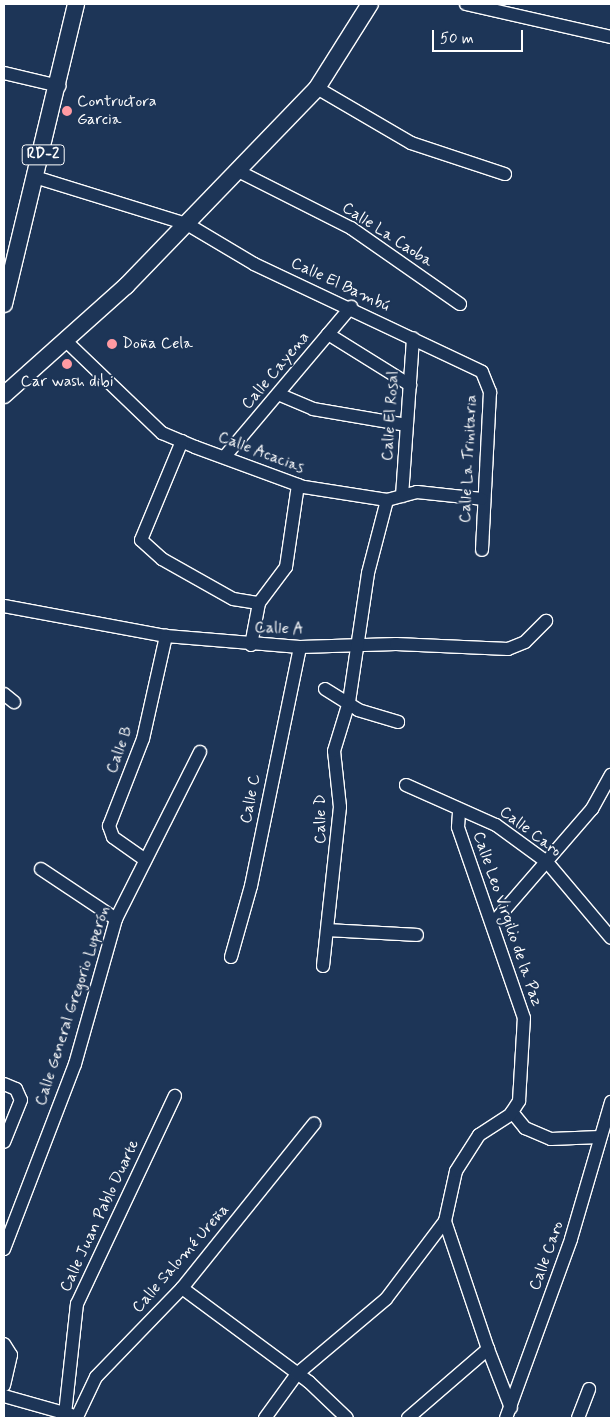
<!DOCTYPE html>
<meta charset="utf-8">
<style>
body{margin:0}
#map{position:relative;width:615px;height:1422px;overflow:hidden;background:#1d3557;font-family:Mynerve,sans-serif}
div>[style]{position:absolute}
.roads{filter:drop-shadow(1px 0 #fff) drop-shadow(-1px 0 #fff) drop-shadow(0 1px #fff) drop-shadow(0 -1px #fff)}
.minor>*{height:12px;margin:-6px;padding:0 6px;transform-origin:6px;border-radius:6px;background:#1d3557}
.major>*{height:16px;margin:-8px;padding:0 8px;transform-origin:8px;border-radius:8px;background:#1d3557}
.dots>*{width:14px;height:14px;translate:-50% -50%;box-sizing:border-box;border:2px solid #1d3557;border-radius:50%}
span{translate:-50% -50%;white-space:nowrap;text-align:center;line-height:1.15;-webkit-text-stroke:4px #1d3557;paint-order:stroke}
.shield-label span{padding:1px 4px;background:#1d3557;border:1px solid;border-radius:4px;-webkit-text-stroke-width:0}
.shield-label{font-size:15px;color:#fff;font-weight:700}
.poi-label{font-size:16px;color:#fff}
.left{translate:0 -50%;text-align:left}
.street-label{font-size:16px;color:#fff}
.frame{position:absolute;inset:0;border:5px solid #fff;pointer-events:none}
.scale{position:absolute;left:432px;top:30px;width:91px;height:22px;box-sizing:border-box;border:2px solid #fff;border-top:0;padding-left:6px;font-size:15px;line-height:18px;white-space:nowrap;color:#fff;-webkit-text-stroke:4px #1d3557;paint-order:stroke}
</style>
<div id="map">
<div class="roads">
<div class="minor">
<div style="left:466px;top:4px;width:149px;rotate:12.8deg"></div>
<div style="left:4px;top:73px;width:57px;rotate:13.3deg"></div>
<div style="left:317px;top:88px;width:109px;rotate:30.3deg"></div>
<div style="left:411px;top:143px;width:99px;rotate:18.3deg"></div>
<div style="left:238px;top:171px;width:127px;rotate:26.8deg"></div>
<div style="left:351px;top:228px;width:133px;rotate:34.9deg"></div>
<div style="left:38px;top:178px;width:156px;rotate:17.2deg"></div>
<div style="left:187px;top:224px;width:78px;rotate:30.8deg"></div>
<div style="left:254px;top:264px;width:252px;rotate:25.3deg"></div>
<div style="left:482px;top:372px;width:22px;rotate:68deg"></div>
<div style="left:490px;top:392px;width:158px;rotate:92.9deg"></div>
<div style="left:328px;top:334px;width:97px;rotate:31.9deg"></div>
<div style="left:67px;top:342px;width:132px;rotate:43.8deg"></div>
<div style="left:162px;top:433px;width:36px;rotate:23deg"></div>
<div style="left:195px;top:447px;width:116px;rotate:20.2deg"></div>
<div style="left:304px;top:487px;width:84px;rotate:8.9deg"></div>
<div style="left:387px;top:500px;width:31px;rotate:-15deg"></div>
<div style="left:417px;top:492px;width:65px;rotate:6.1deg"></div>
<div style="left:278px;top:394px;width:38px;rotate:23deg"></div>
<div style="left:313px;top:409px;width:95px;rotate:9.7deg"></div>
<div style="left:182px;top:441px;width:107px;rotate:112.5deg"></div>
<div style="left:141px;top:540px;width:28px;rotate:42deg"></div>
<div style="left:162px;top:559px;width:81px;rotate:29.4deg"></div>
<div style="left:233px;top:599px;width:26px;rotate:9deg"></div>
<div style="left:226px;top:455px;width:194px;rotate:-49.8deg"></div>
<div style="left:402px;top:496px;width:158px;rotate:-86deg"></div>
<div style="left:4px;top:606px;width:165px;rotate:10.5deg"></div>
<div style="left:166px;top:636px;width:134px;rotate:4.7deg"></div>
<div style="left:300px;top:647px;width:96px;rotate:-1.8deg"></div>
<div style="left:396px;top:644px;width:112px;rotate:2.6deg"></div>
<div style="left:508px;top:649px;width:18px;rotate:-22deg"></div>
<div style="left:525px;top:642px;width:30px;rotate:-45deg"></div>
<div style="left:251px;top:645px;width:43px;rotate:-79.2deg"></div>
<div style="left:259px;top:603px;width:45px;rotate:-53.1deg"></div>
<div style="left:286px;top:567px;width:83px;rotate:-81.7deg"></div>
<div style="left:325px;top:689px;width:39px;rotate:32deg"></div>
<div style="left:358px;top:710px;width:42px;rotate:16.7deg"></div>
<div style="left:4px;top:694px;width:13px;rotate:39deg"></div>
<div style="left:406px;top:785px;width:98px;rotate:24deg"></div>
<div style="left:496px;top:825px;width:63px;rotate:36deg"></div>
<div style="left:547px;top:862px;width:99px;rotate:49.9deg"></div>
<div style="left:144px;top:859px;width:38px;rotate:-145deg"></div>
<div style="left:113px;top:837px;width:12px;rotate:-110deg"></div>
<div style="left:109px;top:826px;width:93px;rotate:-68.7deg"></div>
<div style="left:143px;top:739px;width:106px;rotate:-77.4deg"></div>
<div style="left:41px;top:869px;width:90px;rotate:33.7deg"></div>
<div style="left:494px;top:922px;width:150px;rotate:-49.1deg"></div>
<div style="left:592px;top:809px;width:39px;rotate:-61deg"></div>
<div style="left:328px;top:930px;width:89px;rotate:3.2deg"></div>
<div style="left:231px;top:957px;width:74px;rotate:-74.3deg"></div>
<div style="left:251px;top:886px;width:244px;rotate:-78.4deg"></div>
<div style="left:323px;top:966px;width:160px;rotate:-83.9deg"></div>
<div style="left:340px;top:807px;width:56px;rotate:-96.1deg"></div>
<div style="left:334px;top:751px;width:51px;rotate:-73deg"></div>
<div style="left:349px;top:702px;width:130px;rotate:-81.6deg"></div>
<div style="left:368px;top:573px;width:75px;rotate:-75.4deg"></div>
<div style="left:4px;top:1084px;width:13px;rotate:23deg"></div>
<div style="left:16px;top:1089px;width:12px;rotate:66deg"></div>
<div style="left:21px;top:1100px;width:45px;rotate:112deg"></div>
<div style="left:512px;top:1112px;width:21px;rotate:51deg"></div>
<div style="left:525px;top:1128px;width:28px;rotate:23deg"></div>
<div style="left:551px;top:1139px;width:49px;rotate:-2.3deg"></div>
<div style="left:4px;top:1249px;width:198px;rotate:-69deg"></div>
<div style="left:75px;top:1064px;width:151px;rotate:-74.2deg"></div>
<div style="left:116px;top:919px;width:187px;rotate:-63.3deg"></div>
<div style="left:182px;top:1288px;width:158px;rotate:36.5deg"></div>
<div style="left:309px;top:1382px;width:52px;rotate:43.5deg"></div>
<div style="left:4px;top:1344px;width:13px;rotate:58deg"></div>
<div style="left:11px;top:1355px;width:31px;rotate:103deg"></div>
<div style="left:488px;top:1349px;width:63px;rotate:68.7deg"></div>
<div style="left:4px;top:1396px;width:70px;rotate:15.8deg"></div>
<div style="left:65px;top:1414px;width:111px;rotate:-83.8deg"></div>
<div style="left:77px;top:1304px;width:230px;rotate:-64.8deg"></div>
<div style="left:77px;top:1417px;width:44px;rotate:-64.6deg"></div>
<div style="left:96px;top:1377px;width:124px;rotate:-46deg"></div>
<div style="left:182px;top:1288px;width:211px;rotate:-51.2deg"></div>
<div style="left:265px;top:1418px;width:54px;rotate:-54deg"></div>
<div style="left:297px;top:1374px;width:116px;rotate:-40.1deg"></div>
<div style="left:386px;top:1299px;width:98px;rotate:-52.9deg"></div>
<div style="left:445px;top:1221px;width:51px;rotate:-77.6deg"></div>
<div style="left:456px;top:1171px;width:43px;rotate:-57.4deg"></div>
<div style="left:479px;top:1135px;width:37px;rotate:-33deg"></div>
<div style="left:510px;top:1115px;width:17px;rotate:-57deg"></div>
<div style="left:519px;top:1101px;width:83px;rotate:-86.6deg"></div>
<div style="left:524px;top:1018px;width:202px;rotate:-109.1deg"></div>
<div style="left:458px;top:827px;width:15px;rotate:-86deg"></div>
<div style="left:408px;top:1418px;width:106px;rotate:-40.8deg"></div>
<div style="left:488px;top:1349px;width:135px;rotate:-108.6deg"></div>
<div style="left:506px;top:1418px;width:190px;rotate:-70deg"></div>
<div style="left:571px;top:1239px;width:143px;rotate:-73.7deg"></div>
<div style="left:578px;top:1418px;width:31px;rotate:-69deg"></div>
</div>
<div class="major">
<div style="left:4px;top:304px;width:309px;rotate:-76.5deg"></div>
<div style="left:4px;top:395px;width:164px;rotate:-41.8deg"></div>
<div style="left:126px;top:286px;width:275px;rotate:-46deg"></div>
<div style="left:317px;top:88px;width:99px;rotate:-57.8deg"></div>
</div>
</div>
<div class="dots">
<div style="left:67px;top:111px;background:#ff9aa2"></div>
<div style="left:112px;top:344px;background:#ff9aa2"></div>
<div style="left:67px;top:364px;background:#ff9aa2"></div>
</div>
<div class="shield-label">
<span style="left:43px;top:155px">RD-2</span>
</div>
<div class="poi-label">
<span class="left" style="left:77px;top:111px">Contructora<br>Garcia</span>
<span class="left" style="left:122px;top:344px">Doña Cela</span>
<span style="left:67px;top:382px">Car wash dibi</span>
</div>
<div class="street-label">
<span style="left:387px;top:235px;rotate:33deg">Calle La Caoba</span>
<span style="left:340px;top:285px;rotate:25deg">Calle El Bambú</span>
<span style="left:276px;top:371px;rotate:-50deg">Calle Cayena</span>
<span style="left:391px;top:416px;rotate:-86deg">Calle El Rosal</span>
<span style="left:261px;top:453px;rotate:21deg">Calle Acacias</span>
<span style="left:469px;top:459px;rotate:-87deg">Calle La Trinitaria</span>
<span style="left:279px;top:629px;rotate:2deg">Calle A</span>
<span style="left:120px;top:750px;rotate:-70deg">Calle B</span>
<span style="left:251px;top:799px;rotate:-79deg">Calle C</span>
<span style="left:321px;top:819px;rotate:-90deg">Calle D</span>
<span style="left:530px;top:832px;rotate:37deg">Calle Caro</span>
<span style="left:507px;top:919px;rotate:71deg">Calle Leo Virgilio de la Paz</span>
<span style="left:73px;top:1006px;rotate:-72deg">Calle General Gregorio Luperón</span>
<span style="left:100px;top:1216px;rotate:-65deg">Calle Juan Pablo Duarte</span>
<span style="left:547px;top:1256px;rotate:-70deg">Calle Caro</span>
<span style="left:181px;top:1259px;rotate:-49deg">Calle Salomé Ureña</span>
</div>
<div class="frame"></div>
<div class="scale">50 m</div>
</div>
